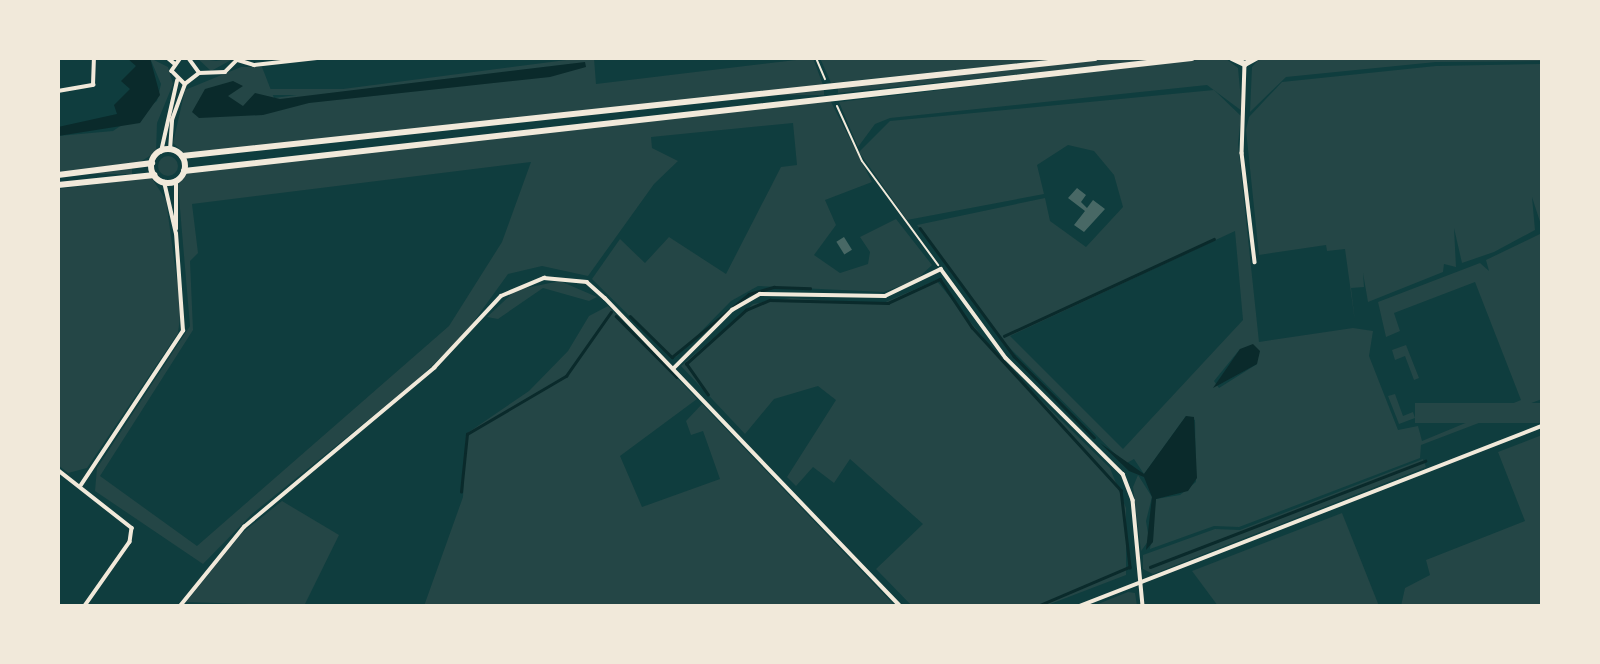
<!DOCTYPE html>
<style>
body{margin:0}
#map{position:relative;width:1600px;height:664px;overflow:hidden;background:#0f3d3e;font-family:Raleway,sans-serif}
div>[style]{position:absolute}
.green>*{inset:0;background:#244646;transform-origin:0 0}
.round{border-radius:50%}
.water>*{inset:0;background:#0a2a2b}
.stream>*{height:2.5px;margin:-1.25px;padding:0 1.25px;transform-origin:1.25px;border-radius:1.25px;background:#0a2a2b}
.building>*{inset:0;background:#486865;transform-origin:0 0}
.path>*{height:2px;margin:-1px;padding:0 1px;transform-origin:1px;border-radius:1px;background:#f1e9da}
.minor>*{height:3.5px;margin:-1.75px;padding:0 1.75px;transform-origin:1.75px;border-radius:1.75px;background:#f1e9da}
.primary>*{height:6px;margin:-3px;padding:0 3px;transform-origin:3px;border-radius:3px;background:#f1e9da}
.primary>.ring{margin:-3px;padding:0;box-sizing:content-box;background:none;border:6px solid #f1e9da;border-radius:50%}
span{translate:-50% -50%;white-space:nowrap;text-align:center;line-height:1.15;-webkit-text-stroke:6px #f1e9da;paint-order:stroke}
.frame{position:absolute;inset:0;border:60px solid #f1e9da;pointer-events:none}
</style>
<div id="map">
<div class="green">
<div style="clip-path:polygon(150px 58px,168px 67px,173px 84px,157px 123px,156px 152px,140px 162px,58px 172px,58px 136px,113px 131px,157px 101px,161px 84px)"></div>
<div style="clip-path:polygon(197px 58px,216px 61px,235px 58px,211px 71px)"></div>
<div style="clip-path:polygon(582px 58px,594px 58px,596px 84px,813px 58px,823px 85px,185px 154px,173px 143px,185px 90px,241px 67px,262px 67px,274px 98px)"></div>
<div style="clip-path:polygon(820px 58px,1070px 58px,831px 83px)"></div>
<div style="clip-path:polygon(1117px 58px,1173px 58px,838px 93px,838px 87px)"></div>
<div style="clip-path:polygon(1211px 58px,1225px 58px,1238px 68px,1242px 111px,1207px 85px,890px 118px,875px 124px,858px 147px,839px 102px)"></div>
<div style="clip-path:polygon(1260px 58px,1542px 58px,1542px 61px,1436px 62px,1286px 77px,1250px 112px,1252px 67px)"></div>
<div style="clip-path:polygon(1542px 64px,1542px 228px,1532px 197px,1535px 230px,1494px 252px,1462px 263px,1454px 228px,1456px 267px,1444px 264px,1443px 272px,1368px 302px,1363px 273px,1364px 287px,1351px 288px,1355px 322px,1345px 249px,1327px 251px,1326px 245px,1259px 255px,1246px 130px,1249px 117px,1282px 82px,1436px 66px)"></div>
<div style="left:824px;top:89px;width:6px;height:624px;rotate:90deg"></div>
<div style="clip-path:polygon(evenodd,1214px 90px,1241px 116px,1238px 144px,1259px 342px,1353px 328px,1373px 331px,1369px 356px,1398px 430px,1418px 426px,1422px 441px,1521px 400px,1475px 282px,1394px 313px,1400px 331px,1386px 337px,1378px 302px,1480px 263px,1489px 271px,1486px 260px,1542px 233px,1542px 399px,1421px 445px,1420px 458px,1239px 527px,1214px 526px,1150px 549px,1156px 499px,1180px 495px,1196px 482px,1195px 420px,1186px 416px,1144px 474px,1134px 459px,1125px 464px,1002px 340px,917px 225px,1045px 198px,1050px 221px,1086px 247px,1123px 207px,1114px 175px,1094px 151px,1068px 145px,1037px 165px,1044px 194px,907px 220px,859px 152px,890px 121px,1214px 90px,1235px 231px,1243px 320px,1123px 449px,1010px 336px,1235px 231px,1214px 90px,1240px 349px,1257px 364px,1219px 388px,1214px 381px,1240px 349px)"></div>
<div style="clip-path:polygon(evenodd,830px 100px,872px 182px,825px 200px,836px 225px,814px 255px,840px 273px,868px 264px,870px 252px,860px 237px,896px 219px,932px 265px,916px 280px,884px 292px,758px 286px,731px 301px,676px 357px,670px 356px,592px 279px,620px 239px,645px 263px,669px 237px,726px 274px,781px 167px,797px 165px,793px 123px,651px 137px,652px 148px,678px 161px,654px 184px,588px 276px,542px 266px,508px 274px,464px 335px,416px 381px,252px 514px,203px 564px,95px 491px,97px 468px,190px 326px,178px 185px,188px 172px,830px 100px,531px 162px,502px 242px,449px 326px,197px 546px,100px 476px,193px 330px,190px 261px,198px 253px,192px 204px,531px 162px)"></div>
<div class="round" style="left:158px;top:156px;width:20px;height:20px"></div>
<div style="left:132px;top:168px;width:6px;height:75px;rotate:90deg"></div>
<div style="clip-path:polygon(151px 177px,166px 200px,181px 310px,178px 333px,87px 468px,68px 473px,58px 465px,58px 189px)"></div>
<div style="clip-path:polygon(936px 280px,1009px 369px,1110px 468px,1126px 508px,1126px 575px,1045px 606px,912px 606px,876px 569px,923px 524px,850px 459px,834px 483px,813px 467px,796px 486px,787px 477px,836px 400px,818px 386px,774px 399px,745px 434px,681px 366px,753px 304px,791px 298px,881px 304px)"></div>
<div style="clip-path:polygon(560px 281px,597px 297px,589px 301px,543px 288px,498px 319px,487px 317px,516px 290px)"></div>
<div style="clip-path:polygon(608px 306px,697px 399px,620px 456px,642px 507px,720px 479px,703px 431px,691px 435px,686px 421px,702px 404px,895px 606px,424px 606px,463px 497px,466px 434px,529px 391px,568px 351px,589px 316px)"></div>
<div style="clip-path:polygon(1406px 345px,1419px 378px,1414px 380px,1405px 356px,1395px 360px,1392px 350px)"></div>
<div style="clip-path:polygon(1395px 394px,1403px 416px,1413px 412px,1415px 418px,1399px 424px,1388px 396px)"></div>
<div style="left:1542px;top:403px;width:20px;height:127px;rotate:90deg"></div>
<div style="clip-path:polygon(1542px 435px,1542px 606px,1401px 606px,1405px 588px,1430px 575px,1426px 560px,1525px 521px,1498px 452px)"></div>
<div style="clip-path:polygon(1423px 459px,1426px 467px,1153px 574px,1143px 569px,1143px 555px,1215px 529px,1240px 530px)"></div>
<div style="clip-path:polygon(1138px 475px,1152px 497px,1146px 521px,1149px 540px,1141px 551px,1133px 487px)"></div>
<div style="clip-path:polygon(282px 501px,339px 535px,304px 606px,186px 602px,242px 533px)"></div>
<div style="clip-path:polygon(1342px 513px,1379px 606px,1218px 606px,1192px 571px)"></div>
<div style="clip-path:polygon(1128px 592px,1135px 593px,1137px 606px,1093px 606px)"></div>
</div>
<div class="water">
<div style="clip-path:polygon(150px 58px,160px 95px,140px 123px,58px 136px,58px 127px,117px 114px,114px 105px,130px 89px,121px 81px,136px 66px,128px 59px)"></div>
<div style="clip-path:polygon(585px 62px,586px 67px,550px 77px,309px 103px,263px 115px,199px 118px,192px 112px,205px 89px,233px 81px,243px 86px,228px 96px,243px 106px,255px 93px,280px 99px)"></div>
<div style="clip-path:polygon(1253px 344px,1260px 351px,1257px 364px,1213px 388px,1240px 349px)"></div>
<div style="clip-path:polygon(1186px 416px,1194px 417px,1197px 478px,1188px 491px,1156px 499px,1153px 542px,1146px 550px,1152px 497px,1144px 477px,1129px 471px,1100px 443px,1144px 474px)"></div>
</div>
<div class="stream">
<div style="left:920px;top:228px;width:159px;rotate:53.7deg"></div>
<div style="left:1014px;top:356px;width:114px;rotate:45.4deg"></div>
<div style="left:616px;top:316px;width:86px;rotate:45deg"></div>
<div style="left:630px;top:316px;width:59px;rotate:44.3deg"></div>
<div style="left:672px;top:357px;width:99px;rotate:-39.3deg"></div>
<div style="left:749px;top:294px;width:26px;rotate:-16deg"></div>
<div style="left:774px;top:287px;width:36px;rotate:2deg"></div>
<div style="left:1004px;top:336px;width:231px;rotate:-24.8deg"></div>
<div style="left:708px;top:395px;width:38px;rotate:-125deg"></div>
<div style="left:686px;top:364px;width:81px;rotate:-42deg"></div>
<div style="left:746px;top:310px;width:26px;rotate:-23deg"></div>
<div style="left:770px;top:300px;width:118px;rotate:1.5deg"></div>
<div style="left:888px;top:303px;width:57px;rotate:-24.8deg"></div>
<div style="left:940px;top:279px;width:58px;rotate:56.3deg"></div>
<div style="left:972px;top:327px;width:221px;rotate:47.6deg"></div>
<div style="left:1121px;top:490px;width:78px;rotate:83.3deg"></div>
<div style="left:1130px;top:567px;width:99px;rotate:156.8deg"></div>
<div style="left:461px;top:492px;width:58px;rotate:-84.1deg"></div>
<div style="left:467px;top:434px;width:115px;rotate:-30.4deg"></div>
<div style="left:566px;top:376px;width:78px;rotate:-54.9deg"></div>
<div style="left:1150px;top:567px;width:295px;rotate:-21.1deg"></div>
</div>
<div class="building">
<div style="clip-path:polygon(1077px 188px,1086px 195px,1081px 202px,1087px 208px,1093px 200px,1105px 209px,1084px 232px,1074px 225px,1085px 211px,1068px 198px)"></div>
<div style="left:844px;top:237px;width:15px;height:9px;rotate:58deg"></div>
</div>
<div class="path">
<div style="left:816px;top:58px;width:23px;rotate:67deg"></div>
<div style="left:837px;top:106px;width:60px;rotate:65.6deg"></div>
<div style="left:862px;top:161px;width:129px;rotate:53.8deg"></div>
</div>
<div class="minor">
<div style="left:168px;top:58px;width:8px;rotate:40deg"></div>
<div style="left:181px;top:58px;width:16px;rotate:125deg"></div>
<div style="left:172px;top:71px;width:18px;rotate:45deg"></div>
<div style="left:185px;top:84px;width:18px;rotate:-38deg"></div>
<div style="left:199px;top:73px;width:19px;rotate:-126deg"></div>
<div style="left:238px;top:60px;width:17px;rotate:17deg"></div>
<div style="left:254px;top:65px;width:63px;rotate:-6.3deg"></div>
<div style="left:1245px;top:64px;width:89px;rotate:91.9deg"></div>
<div style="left:1242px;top:153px;width:110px;rotate:83.2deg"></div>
<div style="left:199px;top:73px;width:26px;rotate:-2deg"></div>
<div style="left:225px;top:72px;width:20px;rotate:-45deg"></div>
<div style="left:58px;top:91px;width:36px;rotate:-10deg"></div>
<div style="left:93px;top:85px;width:27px;rotate:-88deg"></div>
<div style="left:170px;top:150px;width:30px;rotate:-86deg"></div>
<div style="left:172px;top:120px;width:38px;rotate:-70deg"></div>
<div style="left:161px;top:152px;width:73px;rotate:-77.3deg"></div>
<div style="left:176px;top:229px;width:48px;rotate:-90deg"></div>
<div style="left:674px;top:368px;width:82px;rotate:-45deg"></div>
<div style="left:732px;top:310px;width:32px;rotate:-30deg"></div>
<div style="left:760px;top:294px;width:125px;rotate:0.9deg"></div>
<div style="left:885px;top:296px;width:62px;rotate:-25.7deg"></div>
<div style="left:941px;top:269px;width:110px;rotate:53.9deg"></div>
<div style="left:1006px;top:358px;width:165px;rotate:44.8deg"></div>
<div style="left:1123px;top:474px;width:28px;rotate:69deg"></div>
<div style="left:1133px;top:500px;width:106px;rotate:84.6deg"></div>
<div style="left:58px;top:470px;width:94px;rotate:38.1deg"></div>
<div style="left:132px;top:528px;width:14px;rotate:98deg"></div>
<div style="left:130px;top:542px;width:78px;rotate:125.1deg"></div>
<div style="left:81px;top:485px;width:185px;rotate:-56.5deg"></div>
<div style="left:183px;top:331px;width:97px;rotate:-94.1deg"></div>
<div style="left:176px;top:234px;width:53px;rotate:-103deg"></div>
<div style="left:180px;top:606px;width:102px;rotate:-51deg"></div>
<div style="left:244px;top:527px;width:248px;rotate:-39.9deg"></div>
<div style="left:434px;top:368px;width:98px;rotate:-47.1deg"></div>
<div style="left:501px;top:296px;width:47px;rotate:-22.7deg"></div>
<div style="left:544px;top:278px;width:43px;rotate:5.3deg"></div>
<div style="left:587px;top:282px;width:24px;rotate:42deg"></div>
<div style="left:605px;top:298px;width:426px;rotate:46.2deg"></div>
<div style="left:1080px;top:606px;width:496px;rotate:-21.3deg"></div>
</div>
<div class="primary">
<div style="left:1232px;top:58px;width:14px;rotate:25deg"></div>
<div style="left:1245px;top:64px;width:13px;rotate:-29deg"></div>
<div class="ring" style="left:151px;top:149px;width:28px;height:28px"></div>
<div style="left:182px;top:156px;width:918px;rotate:-6.13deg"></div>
<div style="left:184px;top:171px;width:1014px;rotate:-6.4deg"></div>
<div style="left:58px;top:175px;width:95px;rotate:-7.3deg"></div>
<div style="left:58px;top:185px;width:97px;rotate:-5.9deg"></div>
</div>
<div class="frame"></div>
</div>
